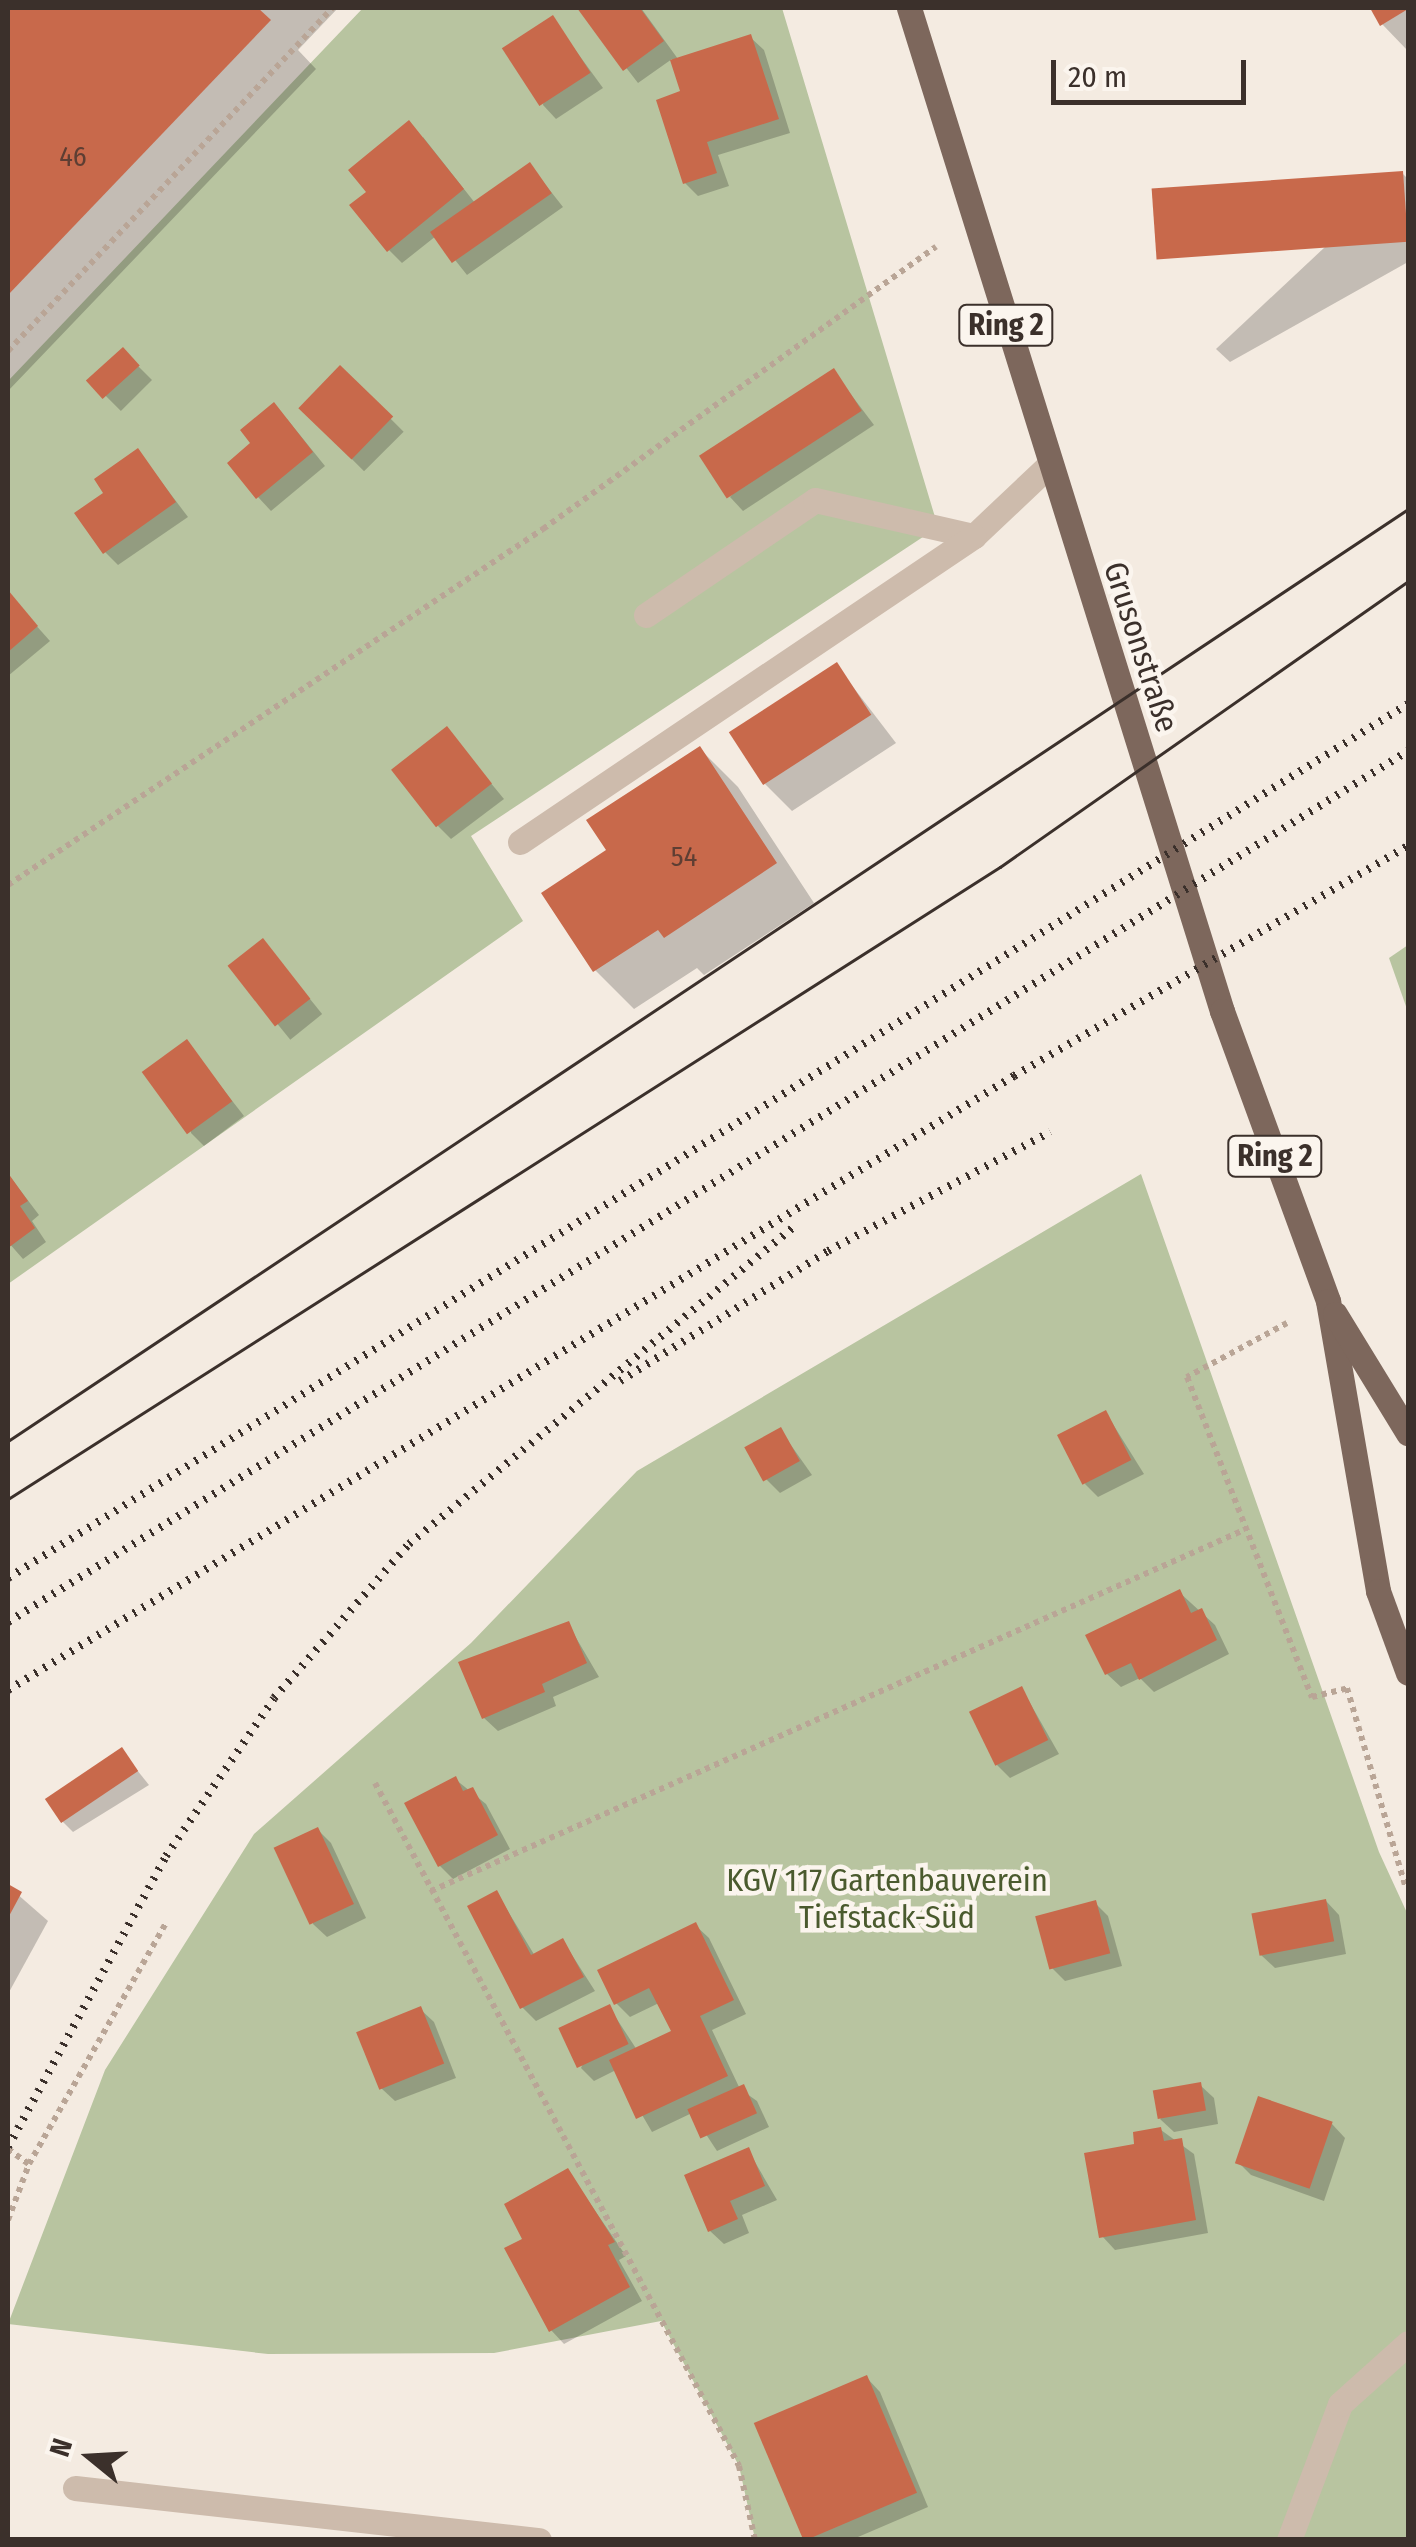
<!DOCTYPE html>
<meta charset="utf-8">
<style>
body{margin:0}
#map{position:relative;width:1416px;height:2547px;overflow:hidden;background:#f4ebe1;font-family:"Fira Sans Condensed",sans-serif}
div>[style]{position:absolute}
.green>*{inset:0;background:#b8c4a0}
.shadow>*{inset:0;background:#0003;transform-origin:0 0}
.building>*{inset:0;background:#c8694b;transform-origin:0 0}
.path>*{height:6px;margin-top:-3px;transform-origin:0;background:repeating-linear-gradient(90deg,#b9a596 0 5px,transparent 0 10px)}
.minor>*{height:25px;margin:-12.5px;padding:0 12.5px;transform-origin:12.5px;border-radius:12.5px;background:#cdbbac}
.major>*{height:25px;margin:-12.5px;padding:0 12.5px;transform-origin:12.5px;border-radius:12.5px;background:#7d675c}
.tram>*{height:2.5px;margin:-1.25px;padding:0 1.25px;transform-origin:1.25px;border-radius:1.25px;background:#3b302b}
.rail>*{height:8px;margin-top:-4px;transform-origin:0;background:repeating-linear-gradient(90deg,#3b302b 0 2.5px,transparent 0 10.5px)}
span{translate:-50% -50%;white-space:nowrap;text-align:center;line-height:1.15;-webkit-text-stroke:9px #fbf5ee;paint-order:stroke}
.number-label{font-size:28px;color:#5e3e33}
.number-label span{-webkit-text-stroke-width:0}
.shield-label span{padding:2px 8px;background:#fbf5ee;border:2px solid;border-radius:8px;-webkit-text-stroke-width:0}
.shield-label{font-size:30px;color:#3b302b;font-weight:700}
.street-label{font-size:32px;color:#3b302b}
.park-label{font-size:32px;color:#4a5a2e}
.frame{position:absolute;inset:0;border:10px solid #3b302b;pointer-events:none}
.north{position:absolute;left:40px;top:2407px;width:100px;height:100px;-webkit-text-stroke:8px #fbf5ee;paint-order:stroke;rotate:288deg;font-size:28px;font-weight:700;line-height:40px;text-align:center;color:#3b302b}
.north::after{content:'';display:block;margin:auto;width:35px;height:45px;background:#3b302b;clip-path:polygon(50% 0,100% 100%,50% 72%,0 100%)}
.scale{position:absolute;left:1051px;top:60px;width:195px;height:45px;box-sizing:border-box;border:5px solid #3b302b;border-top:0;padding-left:12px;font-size:30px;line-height:35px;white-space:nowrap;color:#3b302b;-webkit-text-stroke:8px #fbf5ee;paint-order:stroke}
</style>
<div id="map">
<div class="green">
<div style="clip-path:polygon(363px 8px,782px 8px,938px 527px,471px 836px,523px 921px,8px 1284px,8px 381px)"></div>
<div style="clip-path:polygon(1408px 945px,1408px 1012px,1389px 958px)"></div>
<div style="clip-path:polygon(1141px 1174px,1379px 1852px,1408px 1915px,1408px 2539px,755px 2539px,739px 2466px,661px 2321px,494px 2353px,268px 2354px,8px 2324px,105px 2070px,254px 1834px,471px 1643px,637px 1471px)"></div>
</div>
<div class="shadow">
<div style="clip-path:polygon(8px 8px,338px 8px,298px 50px,316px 69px,8px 391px)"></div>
<div style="clip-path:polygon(580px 8px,641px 8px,678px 59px,750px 37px,764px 50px,790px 133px,718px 155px,729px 186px,698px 196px,685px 183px,683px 93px,672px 59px,638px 83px)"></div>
<div style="clip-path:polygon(1372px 8px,1408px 8px,1408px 51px,1382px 24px)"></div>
<div style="clip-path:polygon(552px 18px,603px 88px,556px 119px,543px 105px)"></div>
<div style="clip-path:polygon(423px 137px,475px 203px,530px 165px,563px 207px,467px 275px,436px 236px,402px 263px,389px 250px)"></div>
<div style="clip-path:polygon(1403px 174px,1408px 179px,1408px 262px,1230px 362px,1216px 349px)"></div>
<div style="left:123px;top:351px;width:41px;height:44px;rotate:45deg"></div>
<div style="left:340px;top:368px;width:90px;height:56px;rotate:45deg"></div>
<div style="clip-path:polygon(834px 372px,874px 425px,743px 511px,730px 497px)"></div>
<div style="clip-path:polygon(287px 419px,325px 466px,271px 511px,258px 497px,253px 444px)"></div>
<div style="clip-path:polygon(138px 451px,188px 517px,118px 565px,105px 552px,107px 494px)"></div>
<div style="clip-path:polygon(9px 595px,50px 641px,8px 676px,8px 596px)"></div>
<div style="clip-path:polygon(837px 666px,896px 743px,792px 811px,765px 784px)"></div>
<div style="clip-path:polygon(447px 730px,504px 799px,451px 839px,438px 826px)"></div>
<div style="clip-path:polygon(700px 749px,738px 787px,814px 903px,704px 975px,697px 968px,634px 1009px,595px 970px,544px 894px,609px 851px)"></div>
<div style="left:263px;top:941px;width:94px;height:41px;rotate:51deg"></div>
<div style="clip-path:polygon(187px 1043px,244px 1116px,204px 1146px,191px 1133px)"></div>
<div style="clip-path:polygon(8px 1174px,39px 1215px,32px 1221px,46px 1242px,23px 1259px,8px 1242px)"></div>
<div style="clip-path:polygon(1106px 1413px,1144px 1474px,1098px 1497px,1085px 1484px)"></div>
<div style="clip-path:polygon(781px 1431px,812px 1475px,780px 1493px,766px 1479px)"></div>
<div style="clip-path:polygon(1179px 1592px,1215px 1625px,1229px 1654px,1154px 1692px,1140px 1678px,1121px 1687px,1107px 1674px)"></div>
<div style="clip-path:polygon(568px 1624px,599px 1677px,553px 1697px,556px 1706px,498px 1731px,484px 1718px,461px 1664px)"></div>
<div style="clip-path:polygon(1022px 1689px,1059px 1754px,1010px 1778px,997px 1765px)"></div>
<div style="clip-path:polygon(121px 1750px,149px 1785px,73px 1832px,60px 1819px)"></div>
<div style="clip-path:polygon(455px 1779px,486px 1804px,510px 1849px,453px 1879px,440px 1866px)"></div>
<div style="clip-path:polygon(318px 1830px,331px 1843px,366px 1918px,327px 1937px,313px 1924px)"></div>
<div style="clip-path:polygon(8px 1886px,48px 1921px,8px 1994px)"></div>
<div style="clip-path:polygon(497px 1893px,535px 1956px,563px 1941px,595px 1991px,536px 2021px,522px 2007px)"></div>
<div style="clip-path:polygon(1326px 1901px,1339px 1915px,1346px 1954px,1275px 1968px,1261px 1955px)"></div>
<div style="clip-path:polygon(1095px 1903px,1108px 1916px,1122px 1966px,1065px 1981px,1052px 1968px)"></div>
<div style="clip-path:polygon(695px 1925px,709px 1938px,746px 2014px,712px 2030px,740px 2089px,757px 2101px,769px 2127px,717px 2151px,692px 2113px,652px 2132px,616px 2070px,594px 2081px,581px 2068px,609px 2007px,637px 2050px,674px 2033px,659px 2003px,630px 2017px,616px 2003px)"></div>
<div style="clip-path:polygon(420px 2009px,434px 2022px,456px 2078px,395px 2101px,381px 2088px)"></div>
<div style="clip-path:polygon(1200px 2085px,1214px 2098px,1218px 2124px,1174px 2132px,1160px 2119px)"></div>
<div style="clip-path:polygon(1332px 2124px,1345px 2138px,1324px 2201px,1251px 2175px,1238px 2162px)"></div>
<div style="clip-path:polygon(1161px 2130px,1194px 2154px,1208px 2233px,1115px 2250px,1102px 2236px,1137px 2146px)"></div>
<div style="clip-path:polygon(748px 2150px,777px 2200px,742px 2215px,749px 2233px,724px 2244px,710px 2231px)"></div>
<div style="clip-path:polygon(568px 2171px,626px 2256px,619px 2260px,642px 2301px,564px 2344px,551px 2330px,526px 2240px)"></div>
<div style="clip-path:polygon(867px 2378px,880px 2392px,928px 2507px,851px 2540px,805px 2540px,758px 2424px)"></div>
</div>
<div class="building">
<div style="clip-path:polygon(8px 8px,258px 8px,271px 20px,8px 295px)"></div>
<div style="clip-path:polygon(577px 8px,640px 8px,664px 41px,623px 71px)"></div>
<div style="clip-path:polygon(1370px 8px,1408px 8px,1408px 9px,1380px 26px)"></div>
<div style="left:553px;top:15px;width:69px;height:61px;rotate:57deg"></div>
<div style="clip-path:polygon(751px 34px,779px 119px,707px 142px,717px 173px,683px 184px,656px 100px,680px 91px,670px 60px)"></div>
<div style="clip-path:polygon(409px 120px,464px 189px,387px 252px,349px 205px,366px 192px,348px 170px)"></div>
<div style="left:530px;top:162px;width:38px;height:122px;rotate:55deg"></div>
<div style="left:1403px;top:171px;width:71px;height:252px;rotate:86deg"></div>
<div style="left:123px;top:347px;width:25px;height:50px;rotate:48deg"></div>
<div style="left:340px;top:365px;width:74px;height:60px;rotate:44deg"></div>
<div style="left:834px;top:368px;width:51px;height:161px;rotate:57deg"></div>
<div style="clip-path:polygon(274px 402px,313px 452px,256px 499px,227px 463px,250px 443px,240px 430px)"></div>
<div style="clip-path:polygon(138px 448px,176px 502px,103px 554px,74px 513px,103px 493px,94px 479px)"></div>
<div style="clip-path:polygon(8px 590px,38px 626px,8px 652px)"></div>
<div style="left:837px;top:662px;width:63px;height:129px;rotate:57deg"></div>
<div style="left:447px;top:726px;width:73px;height:71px;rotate:52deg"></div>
<div style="clip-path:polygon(700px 746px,777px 863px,664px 938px,658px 930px,593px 972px,541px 893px,606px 850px,586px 820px)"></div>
<div style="left:263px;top:938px;width:77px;height:45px;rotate:52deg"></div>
<div style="left:187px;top:1039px;width:77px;height:56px;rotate:54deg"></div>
<div style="clip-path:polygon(8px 1173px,28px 1201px,20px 1206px,35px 1228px,8px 1248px)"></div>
<div style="left:1106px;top:1410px;width:56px;height:55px;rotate:63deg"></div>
<div style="left:781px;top:1427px;width:39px;height:42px;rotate:61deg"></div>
<div style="clip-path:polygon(1180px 1589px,1191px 1613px,1202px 1608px,1217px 1640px,1139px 1680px,1131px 1663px,1105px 1675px,1085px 1635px)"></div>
<div style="clip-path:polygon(569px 1621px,587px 1663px,542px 1684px,545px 1692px,482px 1719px,458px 1662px)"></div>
<div style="left:1022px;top:1686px;width:60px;height:59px;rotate:64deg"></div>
<div style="left:122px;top:1747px;width:29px;height:93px;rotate:56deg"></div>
<div style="clip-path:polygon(456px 1776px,463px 1791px,473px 1787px,498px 1835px,438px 1867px,404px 1803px)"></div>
<div style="left:318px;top:1827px;width:85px;height:49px;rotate:65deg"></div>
<div style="clip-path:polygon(8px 1884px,22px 1892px,8px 1918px)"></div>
<div style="clip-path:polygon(497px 1890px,531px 1955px,563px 1938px,584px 1977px,520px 2009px,467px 1906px)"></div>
<div style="left:1326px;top:1899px;width:43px;height:76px;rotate:79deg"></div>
<div style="left:1096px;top:1900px;width:55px;height:63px;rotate:75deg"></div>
<div style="clip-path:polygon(696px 1922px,734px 2000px,700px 2016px,728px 2076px,636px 2119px,609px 2060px,671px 2031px,649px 1988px,614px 2005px,597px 1970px)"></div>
<div style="left:610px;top:2004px;width:44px;height:57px;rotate:65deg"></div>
<div style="left:421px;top:2006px;width:62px;height:70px;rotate:68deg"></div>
<div style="left:1201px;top:2082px;width:29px;height:49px;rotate:80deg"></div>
<div style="left:744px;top:2084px;width:32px;height:62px;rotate:66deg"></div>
<div style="left:1258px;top:2096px;width:79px;height:71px;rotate:19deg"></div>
<div style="clip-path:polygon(1161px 2127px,1164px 2141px,1182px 2138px,1196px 2220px,1099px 2238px,1084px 2153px,1134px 2144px,1133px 2132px)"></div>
<div style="clip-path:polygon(749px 2147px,765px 2186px,730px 2201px,738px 2219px,708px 2232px,684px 2175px)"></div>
<div style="clip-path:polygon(568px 2168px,615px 2242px,608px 2245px,630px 2287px,549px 2332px,504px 2248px,522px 2239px,504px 2204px)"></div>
<div style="left:867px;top:2375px;width:128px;height:123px;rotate:67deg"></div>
</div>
<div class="path">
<div style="left:8px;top:351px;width:472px;rotate:-46.6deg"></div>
<div style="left:8px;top:885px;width:643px;rotate:-33.64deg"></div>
<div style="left:543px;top:529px;width:484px;rotate:-35.7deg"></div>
<div style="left:1287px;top:1323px;width:114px;rotate:151.6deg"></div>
<div style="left:1187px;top:1377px;width:344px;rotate:68.7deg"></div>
<div style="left:1312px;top:1697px;width:36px;rotate:-14deg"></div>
<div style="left:1347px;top:1688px;width:209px;rotate:73.6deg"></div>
<div style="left:375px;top:1783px;width:774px;rotate:61.94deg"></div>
<div style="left:739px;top:2466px;width:76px;rotate:77.8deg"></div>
<div style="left:431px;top:1891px;width:890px;rotate:-23.94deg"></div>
<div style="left:8px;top:2149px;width:26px;rotate:36deg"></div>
<div style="left:8px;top:2220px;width:60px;rotate:-69.4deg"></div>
<div style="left:29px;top:2164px;width:279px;rotate:-60.4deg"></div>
</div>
<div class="minor">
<div style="left:646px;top:615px;width:204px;rotate:-34.2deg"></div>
<div style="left:815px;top:500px;width:163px;rotate:12.8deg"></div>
<div style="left:974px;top:536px;width:103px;rotate:-43.4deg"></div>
<div style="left:520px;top:842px;width:547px;rotate:-33.98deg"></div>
<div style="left:75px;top:2488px;width:467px;rotate:6.4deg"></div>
<div style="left:1289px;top:2540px;width:145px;rotate:-69.4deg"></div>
<div style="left:1340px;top:2404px;width:91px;rotate:-41.9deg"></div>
</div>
<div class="major">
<div style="left:909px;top:8px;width:1051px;rotate:72.67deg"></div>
<div style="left:1222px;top:1011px;width:309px;rotate:69.9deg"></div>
<div style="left:1328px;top:1301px;width:294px;rotate:80.2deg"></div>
<div style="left:1378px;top:1591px;width:87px;rotate:69.9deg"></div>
<div style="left:1335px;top:1314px;width:140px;rotate:58.5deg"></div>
</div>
<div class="tram">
<div style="left:8px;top:1441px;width:1682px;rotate:-33.65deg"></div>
<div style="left:8px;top:1499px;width:1176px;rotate:-32.5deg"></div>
<div style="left:1000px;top:867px;width:498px;rotate:-35deg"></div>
</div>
<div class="rail">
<div style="left:620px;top:1381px;width:245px;rotate:-32deg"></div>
<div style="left:828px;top:1251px;width:252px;rotate:-28.2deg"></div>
<div style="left:8px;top:1578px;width:1650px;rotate:-31.98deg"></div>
<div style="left:8px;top:1622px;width:1649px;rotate:-31.89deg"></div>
<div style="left:8px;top:1690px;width:1179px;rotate:-31.4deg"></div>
<div style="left:1014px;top:1076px;width:456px;rotate:-30.3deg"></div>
<div style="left:8px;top:2147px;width:331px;rotate:-61.5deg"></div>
<div style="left:166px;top:1856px;width:191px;rotate:-55.6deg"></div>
<div style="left:274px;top:1698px;width:205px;rotate:-48.8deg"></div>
<div style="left:409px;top:1544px;width:499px;rotate:-39.5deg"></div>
</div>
<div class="number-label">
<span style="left:73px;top:157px">46</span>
<span style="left:684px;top:857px">54</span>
</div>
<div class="shield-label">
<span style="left:1006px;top:325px">Ring 2</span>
<span style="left:1275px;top:1156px">Ring 2</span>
</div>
<div class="street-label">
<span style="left:1141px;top:647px;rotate:72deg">Grusonstraße</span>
</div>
<div class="park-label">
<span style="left:887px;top:1899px">KGV 117 Gartenbauverein<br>Tiefstack-Süd</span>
</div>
<div class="frame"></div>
<div class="north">N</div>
<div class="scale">20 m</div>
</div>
